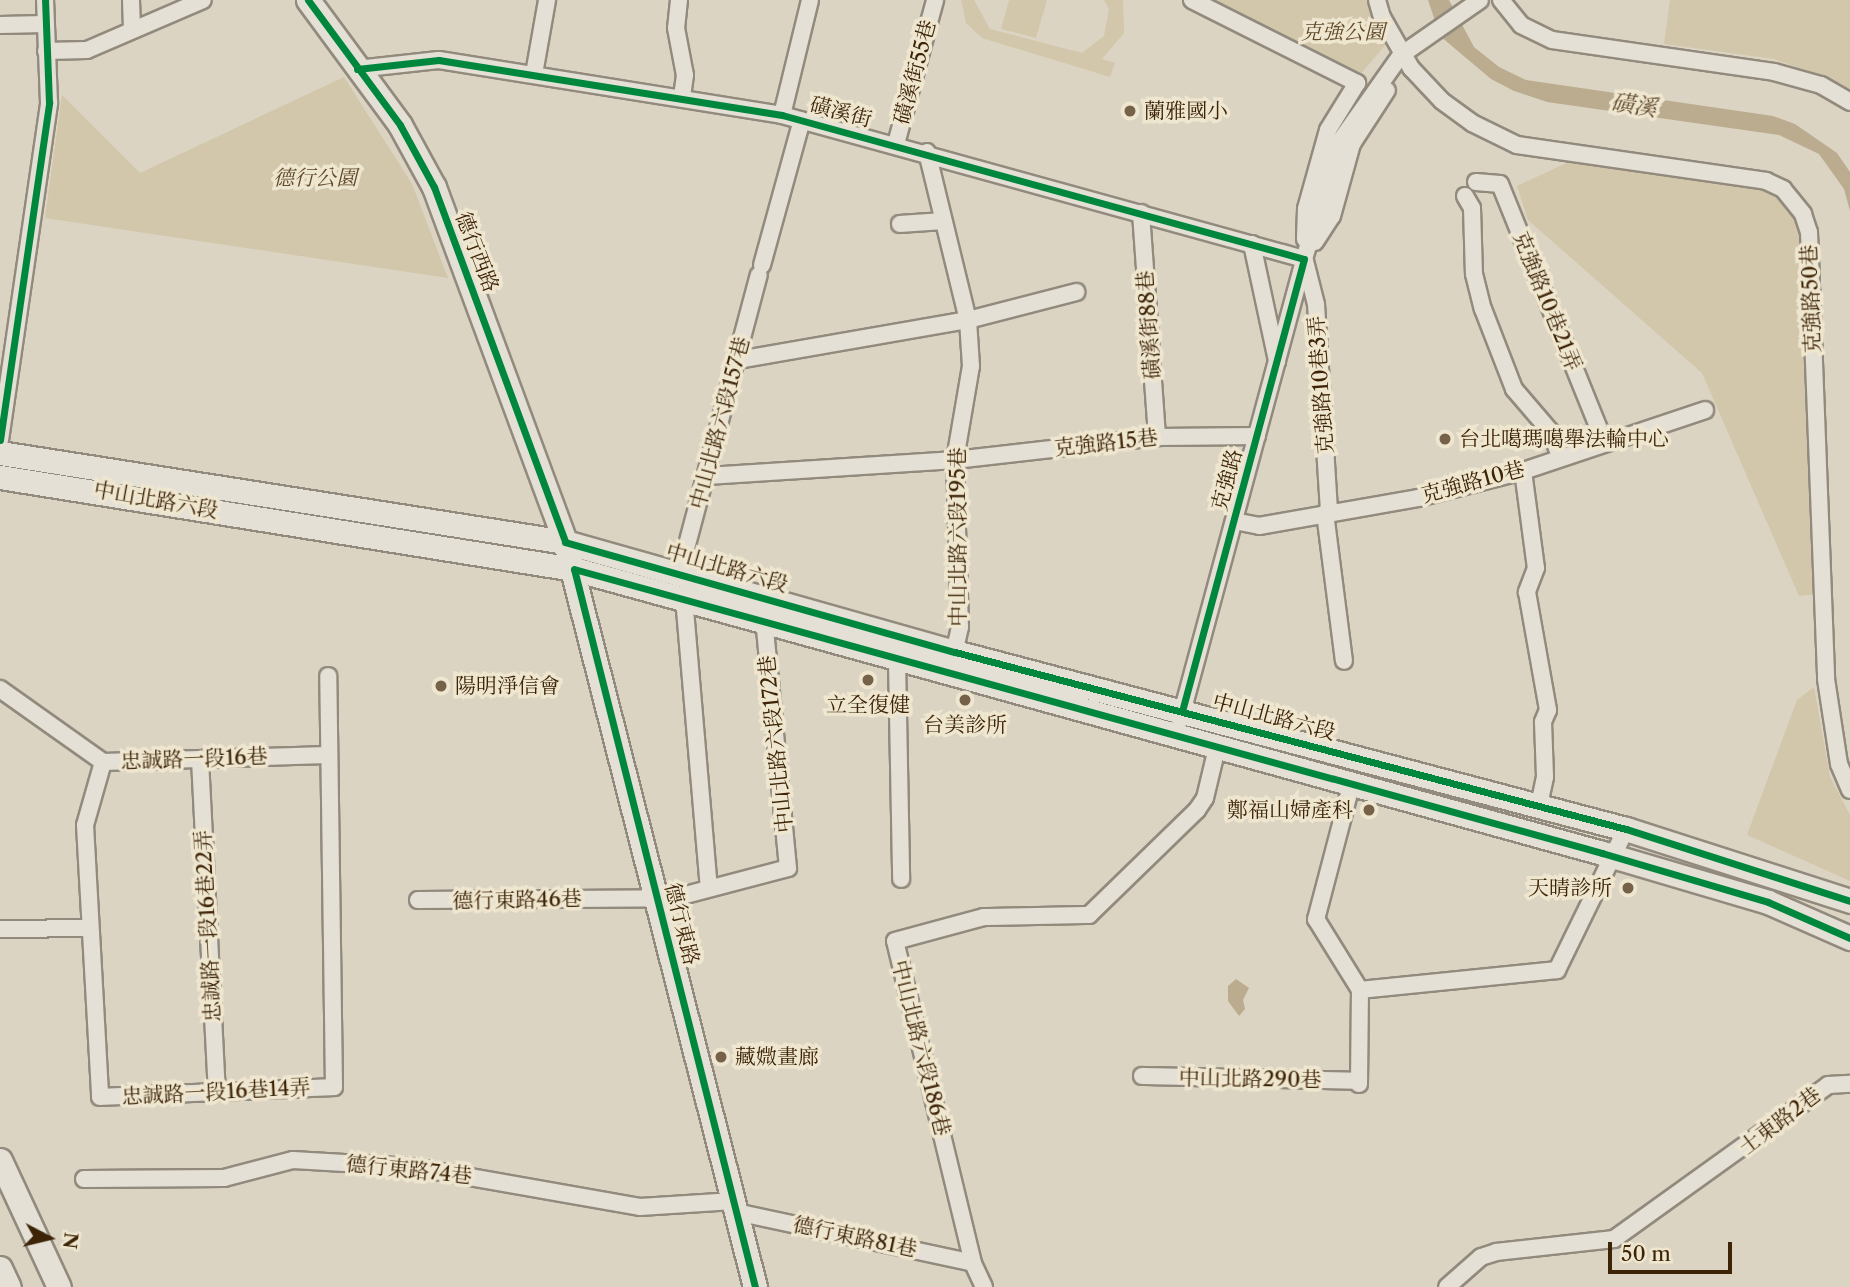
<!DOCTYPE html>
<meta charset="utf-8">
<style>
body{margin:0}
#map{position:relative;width:1850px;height:1287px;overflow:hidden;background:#dcd4c2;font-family:"Libre Caslon Text","Noto Serif TC",serif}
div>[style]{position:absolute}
.green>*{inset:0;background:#d2c6ab}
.water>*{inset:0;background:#bbac90}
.roads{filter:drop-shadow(2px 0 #928a7d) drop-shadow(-2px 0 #928a7d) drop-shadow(0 2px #928a7d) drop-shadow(0 -2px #928a7d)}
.street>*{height:16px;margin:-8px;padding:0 8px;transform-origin:8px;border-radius:8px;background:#e4e0d6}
.secondary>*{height:23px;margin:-11.5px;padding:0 11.5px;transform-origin:11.5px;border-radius:11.5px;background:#e4e0d6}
.cycleway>*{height:7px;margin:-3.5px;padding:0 3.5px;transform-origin:3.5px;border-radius:3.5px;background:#00873e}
.dots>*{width:19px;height:19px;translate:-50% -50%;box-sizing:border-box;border:4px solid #efe6d0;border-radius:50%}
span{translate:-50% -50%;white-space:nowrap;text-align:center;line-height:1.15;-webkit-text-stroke:7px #efe6d0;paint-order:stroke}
.park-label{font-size:21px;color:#604a2c;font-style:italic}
.street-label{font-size:21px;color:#3d2407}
.poi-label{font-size:21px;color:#3d2407}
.left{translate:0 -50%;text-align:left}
.right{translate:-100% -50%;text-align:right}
.water-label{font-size:23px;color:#5f482a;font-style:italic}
.north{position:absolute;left:14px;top:1203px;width:70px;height:70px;-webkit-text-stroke:5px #efe6d0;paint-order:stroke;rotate:97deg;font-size:19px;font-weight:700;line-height:28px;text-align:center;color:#3d2407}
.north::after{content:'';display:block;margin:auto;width:24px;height:32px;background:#3d2407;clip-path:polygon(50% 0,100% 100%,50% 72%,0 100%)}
.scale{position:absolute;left:1608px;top:1242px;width:124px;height:32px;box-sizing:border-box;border:4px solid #3d2407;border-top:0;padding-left:9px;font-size:21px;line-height:24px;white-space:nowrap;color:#3d2407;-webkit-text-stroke:5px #efe6d0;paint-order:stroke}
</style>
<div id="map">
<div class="green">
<div style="clip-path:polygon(961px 0,974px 0,990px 29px,1082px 53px,1104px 36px,1109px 9px,1104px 0,1123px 0,1124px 33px,1102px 59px,1115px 63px,1110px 77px,982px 38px,966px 23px)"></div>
<div style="clip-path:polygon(1009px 0,1047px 0,1036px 38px,1001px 29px)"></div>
<div style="clip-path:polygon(1209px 0,1369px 0,1387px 43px,1359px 76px)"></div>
<div style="clip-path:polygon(1670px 0,1850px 0,1850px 93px,1829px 79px,1774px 59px,1664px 44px)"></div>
<div style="clip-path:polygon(344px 77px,412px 184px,448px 278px,45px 218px,62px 95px,140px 173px)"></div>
<div style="clip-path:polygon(1573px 160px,1762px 188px,1781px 197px,1792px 209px,1801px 233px,1817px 594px,1799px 596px,1702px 373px,1528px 220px,1517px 186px)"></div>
<div style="clip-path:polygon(1814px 687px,1830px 777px,1850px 815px,1850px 881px,1747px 835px,1797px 700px)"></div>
</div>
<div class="water">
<div style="clip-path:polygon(1428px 0,1449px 0,1474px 47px,1499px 67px,1526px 80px,1773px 116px,1795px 124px,1837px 153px,1850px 172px,1850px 211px,1844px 189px,1819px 154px,1779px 135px,1547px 102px,1514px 91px,1491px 79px,1440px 36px)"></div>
<div style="clip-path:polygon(1236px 979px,1249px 988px,1243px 1000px,1245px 1009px,1239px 1016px,1228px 1001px,1228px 986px)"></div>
</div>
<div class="roads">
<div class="street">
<div style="left:131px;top:0;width:30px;rotate:88deg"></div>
<div style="left:679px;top:0;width:28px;rotate:96deg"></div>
<div style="left:676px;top:28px;width:48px;rotate:79.2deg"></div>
<div style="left:685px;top:75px;width:22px;rotate:98deg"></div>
<div style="left:1192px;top:0;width:185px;rotate:26.7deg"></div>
<div style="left:1357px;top:83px;width:55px;rotate:121.7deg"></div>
<div style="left:1328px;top:130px;width:82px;rotate:105.6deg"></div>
<div style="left:1306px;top:209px;width:30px;rotate:92deg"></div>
<div style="left:1377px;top:0;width:18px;rotate:74deg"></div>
<div style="left:1382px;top:17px;width:59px;rotate:60.4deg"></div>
<div style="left:1411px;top:68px;width:45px;rotate:46.8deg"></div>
<div style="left:1442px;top:101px;width:37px;rotate:36deg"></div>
<div style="left:1472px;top:123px;width:50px;rotate:26.1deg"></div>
<div style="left:1517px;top:145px;width:252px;rotate:8.2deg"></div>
<div style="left:1766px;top:181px;width:19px;rotate:25deg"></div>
<div style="left:1783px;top:189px;width:32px;rotate:51deg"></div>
<div style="left:1803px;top:214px;width:19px;rotate:72deg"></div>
<div style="left:1809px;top:232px;width:447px;rotate:87.8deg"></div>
<div style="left:1826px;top:679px;width:86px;rotate:81.3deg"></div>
<div style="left:1839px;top:764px;width:28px;rotate:67deg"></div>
<div style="left:1501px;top:0;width:32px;rotate:51deg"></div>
<div style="left:1521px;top:25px;width:34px;rotate:26deg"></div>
<div style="left:1552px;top:40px;width:224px;rotate:8.2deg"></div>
<div style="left:1774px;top:72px;width:49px;rotate:15.5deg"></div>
<div style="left:1821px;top:85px;width:34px;rotate:30deg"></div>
<div style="left:0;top:25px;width:45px;rotate:-1.3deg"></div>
<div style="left:46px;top:51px;width:41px;rotate:-1.4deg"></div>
<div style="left:87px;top:50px;width:126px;rotate:-23.3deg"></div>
<div style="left:357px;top:69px;width:82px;rotate:-6.3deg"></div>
<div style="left:439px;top:60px;width:347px;rotate:9.1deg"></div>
<div style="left:782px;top:115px;width:541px;rotate:15.42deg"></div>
<div style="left:534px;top:74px;width:75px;rotate:-80deg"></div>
<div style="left:782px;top:115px;width:118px;rotate:-76.3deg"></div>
<div style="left:896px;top:144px;width:149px;rotate:-74.8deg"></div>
<div style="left:927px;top:152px;width:173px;rotate:76.3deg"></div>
<div style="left:968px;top:320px;width:46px;rotate:86.3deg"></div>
<div style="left:971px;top:366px;width:95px;rotate:99.7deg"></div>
<div style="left:955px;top:460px;width:167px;rotate:88.3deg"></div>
<div style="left:960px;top:627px;width:36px;rotate:103deg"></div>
<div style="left:1476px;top:182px;width:24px;rotate:5deg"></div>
<div style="left:1500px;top:184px;width:277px;rotate:68deg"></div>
<div style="left:1465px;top:196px;width:14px;rotate:60deg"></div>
<div style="left:1472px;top:208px;width:66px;rotate:88.3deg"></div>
<div style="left:1474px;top:274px;width:36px;rotate:76deg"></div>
<div style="left:1483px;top:309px;width:86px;rotate:68.8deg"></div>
<div style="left:1514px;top:389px;width:55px;rotate:49.4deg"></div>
<div style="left:1550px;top:431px;width:27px;rotate:68deg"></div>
<div style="left:1141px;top:213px;width:225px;rotate:85.9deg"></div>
<div style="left:900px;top:224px;width:43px;rotate:-4deg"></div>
<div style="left:1315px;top:242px;width:31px;rotate:-57deg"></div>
<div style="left:1332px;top:216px;width:75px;rotate:-74.5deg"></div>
<div style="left:1352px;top:144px;width:64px;rotate:-57.1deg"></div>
<div style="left:1252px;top:244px;width:120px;rotate:77.9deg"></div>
<div style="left:1305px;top:261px;width:44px;rotate:75.7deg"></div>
<div style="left:1316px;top:304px;width:208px;rotate:86.4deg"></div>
<div style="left:762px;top:265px;width:150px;rotate:-74.6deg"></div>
<div style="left:738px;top:360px;width:233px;rotate:-9.9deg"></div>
<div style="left:968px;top:320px;width:112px;rotate:-14.5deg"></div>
<div style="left:0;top:440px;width:341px;rotate:-81.7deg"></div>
<div style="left:49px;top:103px;width:103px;rotate:-92.2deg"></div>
<div style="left:1523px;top:471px;width:98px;rotate:82.4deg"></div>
<div style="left:1536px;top:568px;width:26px;rotate:111deg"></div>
<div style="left:1527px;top:592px;width:120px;rotate:79.9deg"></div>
<div style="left:1548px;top:710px;width:13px;rotate:113deg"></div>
<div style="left:1543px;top:722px;width:55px;rotate:87.9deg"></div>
<div style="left:1545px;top:777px;width:30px;rotate:102deg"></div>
<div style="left:707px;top:476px;width:249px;rotate:-3.7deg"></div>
<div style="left:955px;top:460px;width:203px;rotate:-6.5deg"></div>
<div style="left:1157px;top:437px;width:100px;rotate:-0.6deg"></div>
<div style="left:1325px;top:513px;width:149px;rotate:82.7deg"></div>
<div style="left:1234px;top:521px;width:25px;rotate:11deg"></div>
<div style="left:1259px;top:526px;width:161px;rotate:-10deg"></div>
<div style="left:1418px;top:498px;width:108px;rotate:-14.4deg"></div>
<div style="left:1523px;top:471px;width:192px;rotate:-18.5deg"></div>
<div style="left:680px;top:571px;width:306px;rotate:-75.1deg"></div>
<div style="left:684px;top:598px;width:290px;rotate:85.1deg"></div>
<div style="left:897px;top:661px;width:218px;rotate:88.9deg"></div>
<div style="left:0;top:689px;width:126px;rotate:35.3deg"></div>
<div style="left:103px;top:762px;width:224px;rotate:-1.8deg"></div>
<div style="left:1180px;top:720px;width:477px;rotate:-74.9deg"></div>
<div style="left:1304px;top:259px;width:123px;rotate:-73deg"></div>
<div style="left:1340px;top:141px;width:105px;rotate:-54.7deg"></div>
<div style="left:1401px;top:55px;width:96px;rotate:-34.8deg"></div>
<div style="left:200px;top:759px;width:333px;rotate:87.1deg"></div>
<div style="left:103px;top:762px;width:66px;rotate:105.9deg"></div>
<div style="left:85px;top:825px;width:272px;rotate:86.8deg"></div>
<div style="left:100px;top:1097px;width:234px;rotate:-2.4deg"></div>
<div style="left:334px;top:1087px;width:411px;rotate:-90.8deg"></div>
<div style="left:1351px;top:786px;width:138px;rotate:104.7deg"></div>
<div style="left:1316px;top:919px;width:84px;rotate:58.2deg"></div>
<div style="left:418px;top:900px;width:256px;rotate:-0.4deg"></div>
<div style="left:674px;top:898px;width:118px;rotate:-14.7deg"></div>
<div style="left:788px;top:868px;width:248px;rotate:-95.5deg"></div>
<div style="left:0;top:929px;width:89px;rotate:-0.6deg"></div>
<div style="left:1360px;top:990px;width:198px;rotate:-5.8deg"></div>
<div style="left:1557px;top:970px;width:157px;rotate:-63.9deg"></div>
<div style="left:1142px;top:1076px;width:217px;rotate:1.3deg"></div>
<div style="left:1359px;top:1084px;width:94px;rotate:-89.4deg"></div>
<div style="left:84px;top:1179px;width:140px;rotate:-0.4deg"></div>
<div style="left:224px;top:1178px;width:71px;rotate:-14.6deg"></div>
<div style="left:293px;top:1160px;width:120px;rotate:3.3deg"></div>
<div style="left:413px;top:1167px;width:230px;rotate:10deg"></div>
<div style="left:640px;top:1207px;width:94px;rotate:-3.7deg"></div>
<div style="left:736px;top:1212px;width:242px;rotate:12.1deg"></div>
<div style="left:984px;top:1287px;width:26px;rotate:-115deg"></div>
<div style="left:973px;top:1263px;width:331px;rotate:-103.6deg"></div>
<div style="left:895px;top:941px;width:92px;rotate:-15.1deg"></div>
<div style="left:984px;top:917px;width:105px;rotate:-1.1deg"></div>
<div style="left:1089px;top:915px;width:151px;rotate:-44.2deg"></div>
<div style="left:1197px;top:810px;width:14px;rotate:-56deg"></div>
<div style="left:1205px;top:798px;width:51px;rotate:-76.5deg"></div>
<div style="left:1447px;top:1287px;width:45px;rotate:-41.4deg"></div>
<div style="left:1481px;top:1257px;width:16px;rotate:-18deg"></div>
<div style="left:1496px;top:1252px;width:119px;rotate:-6.3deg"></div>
<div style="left:1614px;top:1239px;width:264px;rotate:-35.7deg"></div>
<div style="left:1828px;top:1085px;width:22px;rotate:-3deg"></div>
</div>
<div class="secondary">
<div style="left:308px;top:0;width:155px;rotate:53.6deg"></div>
<div style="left:400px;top:125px;width:71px;rotate:61.3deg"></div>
<div style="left:434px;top:187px;width:378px;rotate:69.7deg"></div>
<div style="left:565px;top:542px;width:769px;rotate:75.69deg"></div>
<div style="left:0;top:453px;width:572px;rotate:8.95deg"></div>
<div style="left:565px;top:542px;width:405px;rotate:15.8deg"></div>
<div style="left:955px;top:652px;width:694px;rotate:14.78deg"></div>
<div style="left:1626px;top:829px;width:235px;rotate:17.8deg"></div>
<div style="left:0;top:477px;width:581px;rotate:9.11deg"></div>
<div style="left:574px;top:569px;width:1067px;rotate:15.44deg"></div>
<div style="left:1602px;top:853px;width:173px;rotate:16.4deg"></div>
<div style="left:1768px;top:902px;width:90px;rotate:23.7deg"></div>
<div style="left:0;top:1160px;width:140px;rotate:65.1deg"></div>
<div style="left:0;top:1268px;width:21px;rotate:65deg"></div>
</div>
</div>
<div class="cycleway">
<div style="left:308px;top:0;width:155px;rotate:53.6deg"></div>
<div style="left:400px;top:125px;width:71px;rotate:61.3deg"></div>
<div style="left:434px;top:187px;width:378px;rotate:69.7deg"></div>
<div style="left:565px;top:542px;width:405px;rotate:15.8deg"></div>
<div style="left:955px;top:652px;width:694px;rotate:14.78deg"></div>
<div style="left:1626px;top:829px;width:235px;rotate:17.8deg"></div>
<div style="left:357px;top:69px;width:82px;rotate:-6.3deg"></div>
<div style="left:439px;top:60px;width:347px;rotate:9.1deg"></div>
<div style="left:782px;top:115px;width:541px;rotate:15.42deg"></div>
<div style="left:1304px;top:259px;width:467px;rotate:105.1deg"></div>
<div style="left:0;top:440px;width:341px;rotate:-81.7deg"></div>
<div style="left:49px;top:103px;width:103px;rotate:-92.2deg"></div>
<div style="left:755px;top:1287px;width:740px;rotate:-104.15deg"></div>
<div style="left:574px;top:569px;width:1067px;rotate:15.44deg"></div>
<div style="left:1602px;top:853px;width:173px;rotate:16.4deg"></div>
<div style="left:1768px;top:902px;width:90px;rotate:23.7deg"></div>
</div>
<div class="dots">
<div style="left:1130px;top:111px;background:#756248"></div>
<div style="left:1445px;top:439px;background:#756248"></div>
<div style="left:868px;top:680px;background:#756248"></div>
<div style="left:441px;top:686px;background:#756248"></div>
<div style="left:965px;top:700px;background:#756248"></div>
<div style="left:1369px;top:810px;background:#756248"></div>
<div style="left:1628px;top:888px;background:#756248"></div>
<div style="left:721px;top:1057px;background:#756248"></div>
</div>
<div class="park-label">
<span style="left:1343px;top:32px">克強公園</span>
<span style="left:315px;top:178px">德行公園</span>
</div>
<div class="street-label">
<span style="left:915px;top:72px;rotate:-75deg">磺溪街55巷</span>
<span style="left:841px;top:112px;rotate:15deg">磺溪街</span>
<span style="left:477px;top:252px;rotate:69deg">德行西路</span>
<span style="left:1811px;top:299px;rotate:-92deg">克強路50巷</span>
<span style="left:1547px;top:301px;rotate:68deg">克強路10巷21弄</span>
<span style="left:1149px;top:325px;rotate:-94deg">磺溪街88巷</span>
<span style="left:1321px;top:385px;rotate:-94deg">克強路10巷3弄</span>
<span style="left:720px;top:423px;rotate:-75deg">中山北路六段157巷</span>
<span style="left:1106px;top:443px;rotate:-6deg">克強路15巷</span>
<span style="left:1227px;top:480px;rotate:-75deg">克強路</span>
<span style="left:1473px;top:482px;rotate:-15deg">克強路10巷</span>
<span style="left:156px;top:500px;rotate:10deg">中山北路六段</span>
<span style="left:958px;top:537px;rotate:-90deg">中山北路六段195巷</span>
<span style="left:727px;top:568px;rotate:16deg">中山北路六段</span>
<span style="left:1274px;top:717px;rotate:15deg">中山北路六段</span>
<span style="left:776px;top:744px;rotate:-96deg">中山北路六段172巷</span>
<span style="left:194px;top:759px;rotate:-2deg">忠誠路一段16巷</span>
<span style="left:517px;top:900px;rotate:-1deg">德行東路46巷</span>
<span style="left:682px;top:924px;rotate:76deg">德行東路</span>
<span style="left:208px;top:926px;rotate:-93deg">忠誠路一段16巷22弄</span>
<span style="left:921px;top:1048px;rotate:76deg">中山北路六段186巷</span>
<span style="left:1250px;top:1079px;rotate:1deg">中山北路290巷</span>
<span style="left:216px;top:1092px;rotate:-3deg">忠誠路一段16巷14弄</span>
<span style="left:1780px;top:1121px;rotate:-37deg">士東路2巷</span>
<span style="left:409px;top:1170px;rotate:6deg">德行東路74巷</span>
<span style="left:855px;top:1237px;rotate:12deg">德行東路81巷</span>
</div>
<div class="poi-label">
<span class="left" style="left:1144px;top:111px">蘭雅國小</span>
<span class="left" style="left:1459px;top:439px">台北噶瑪噶舉法輪中心</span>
<span class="left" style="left:455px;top:686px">陽明淨信會</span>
<span style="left:868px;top:705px">立全復健</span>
<span style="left:965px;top:725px">台美診所</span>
<span class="right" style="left:1353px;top:810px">鄭福山婦產科</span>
<span class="right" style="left:1612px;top:888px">天晴診所</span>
<span class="left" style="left:735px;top:1057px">藏媺畫廊</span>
</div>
<div class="water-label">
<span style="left:1634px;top:105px;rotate:9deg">磺溪</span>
</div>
<div class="north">N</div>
<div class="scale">50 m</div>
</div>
